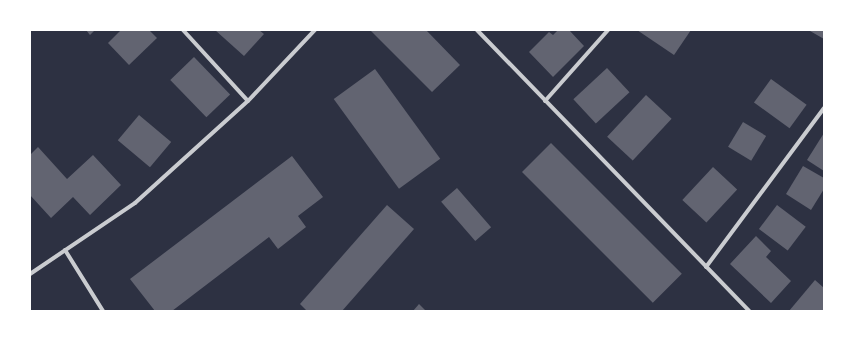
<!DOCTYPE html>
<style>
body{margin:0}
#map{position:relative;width:854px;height:341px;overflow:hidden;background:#2d3142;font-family:"Open Sans",sans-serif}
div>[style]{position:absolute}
.building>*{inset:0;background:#626471;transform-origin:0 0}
.minor>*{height:4px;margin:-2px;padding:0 2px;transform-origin:2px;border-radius:2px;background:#caccd0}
span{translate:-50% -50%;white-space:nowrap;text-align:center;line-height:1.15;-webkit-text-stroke:3px #fff;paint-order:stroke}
.frame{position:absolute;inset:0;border:31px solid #fff;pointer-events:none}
</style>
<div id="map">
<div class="building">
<div style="clip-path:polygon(86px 30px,95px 30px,90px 35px)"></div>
<div style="clip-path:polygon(121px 30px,149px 30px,157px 38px,129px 65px,108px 43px)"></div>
<div style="clip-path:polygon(215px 30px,259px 30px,264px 34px,244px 56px)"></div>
<div style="clip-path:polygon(370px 30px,426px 30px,460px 65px,432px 92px)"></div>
<div style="clip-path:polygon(558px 30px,569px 30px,584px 46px,553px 77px,529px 52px,549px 32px,553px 35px)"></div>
<div style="clip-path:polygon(637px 30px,691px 30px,674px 55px)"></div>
<div style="clip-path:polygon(810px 30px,824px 30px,824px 39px,810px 31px)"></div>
<div style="left:194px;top:57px;width:52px;height:33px;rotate:46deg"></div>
<div style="left:607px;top:68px;width:33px;height:46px;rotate:47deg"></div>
<div style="left:375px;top:69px;width:111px;height:51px;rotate:54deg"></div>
<div style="left:771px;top:79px;width:44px;height:29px;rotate:36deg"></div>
<div style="left:646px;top:95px;width:35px;height:57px;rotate:43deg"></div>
<div style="left:139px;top:115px;width:42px;height:33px;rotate:40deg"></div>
<div style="left:743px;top:122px;width:27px;height:29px;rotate:31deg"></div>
<div style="clip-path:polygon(824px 133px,824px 171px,807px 160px)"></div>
<div style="left:551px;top:143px;width:185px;height:41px;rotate:45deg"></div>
<div style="clip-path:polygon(38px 147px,67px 179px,93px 155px,121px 185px,90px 215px,73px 197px,51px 218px,30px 195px,30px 155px)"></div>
<div style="clip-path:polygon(292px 156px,323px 197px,298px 216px,306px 227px,278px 249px,269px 237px,172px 311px,155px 311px,130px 279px)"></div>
<div style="clip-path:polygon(803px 166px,824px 178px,824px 189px,811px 210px,786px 194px)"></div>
<div style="left:713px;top:167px;width:33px;height:45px;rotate:43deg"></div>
<div style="left:457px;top:188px;width:52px;height:21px;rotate:49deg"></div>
<div style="clip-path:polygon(387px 205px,414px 229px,342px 311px,307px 311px,300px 304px)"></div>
<div style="left:777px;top:205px;width:36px;height:30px;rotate:37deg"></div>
<div style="clip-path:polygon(756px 236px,771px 251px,766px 257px,791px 281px,771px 303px,730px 264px)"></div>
<div style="clip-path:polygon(815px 280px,824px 288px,824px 311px,789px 311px)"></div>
<div style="clip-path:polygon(419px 304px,426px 311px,413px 311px)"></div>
</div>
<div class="minor">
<div style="left:183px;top:30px;width:96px;rotate:47.5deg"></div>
<div style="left:477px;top:30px;width:391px;rotate:45.9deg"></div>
<div style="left:545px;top:101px;width:95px;rotate:-48.4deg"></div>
<div style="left:65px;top:250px;width:72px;rotate:58.1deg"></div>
<div style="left:706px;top:267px;width:198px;rotate:-53.4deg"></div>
<div style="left:30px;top:274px;width:127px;rotate:-34.1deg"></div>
<div style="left:135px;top:203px;width:152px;rotate:-42.1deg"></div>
<div style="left:248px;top:101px;width:98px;rotate:-46.7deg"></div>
</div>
<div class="frame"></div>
</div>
